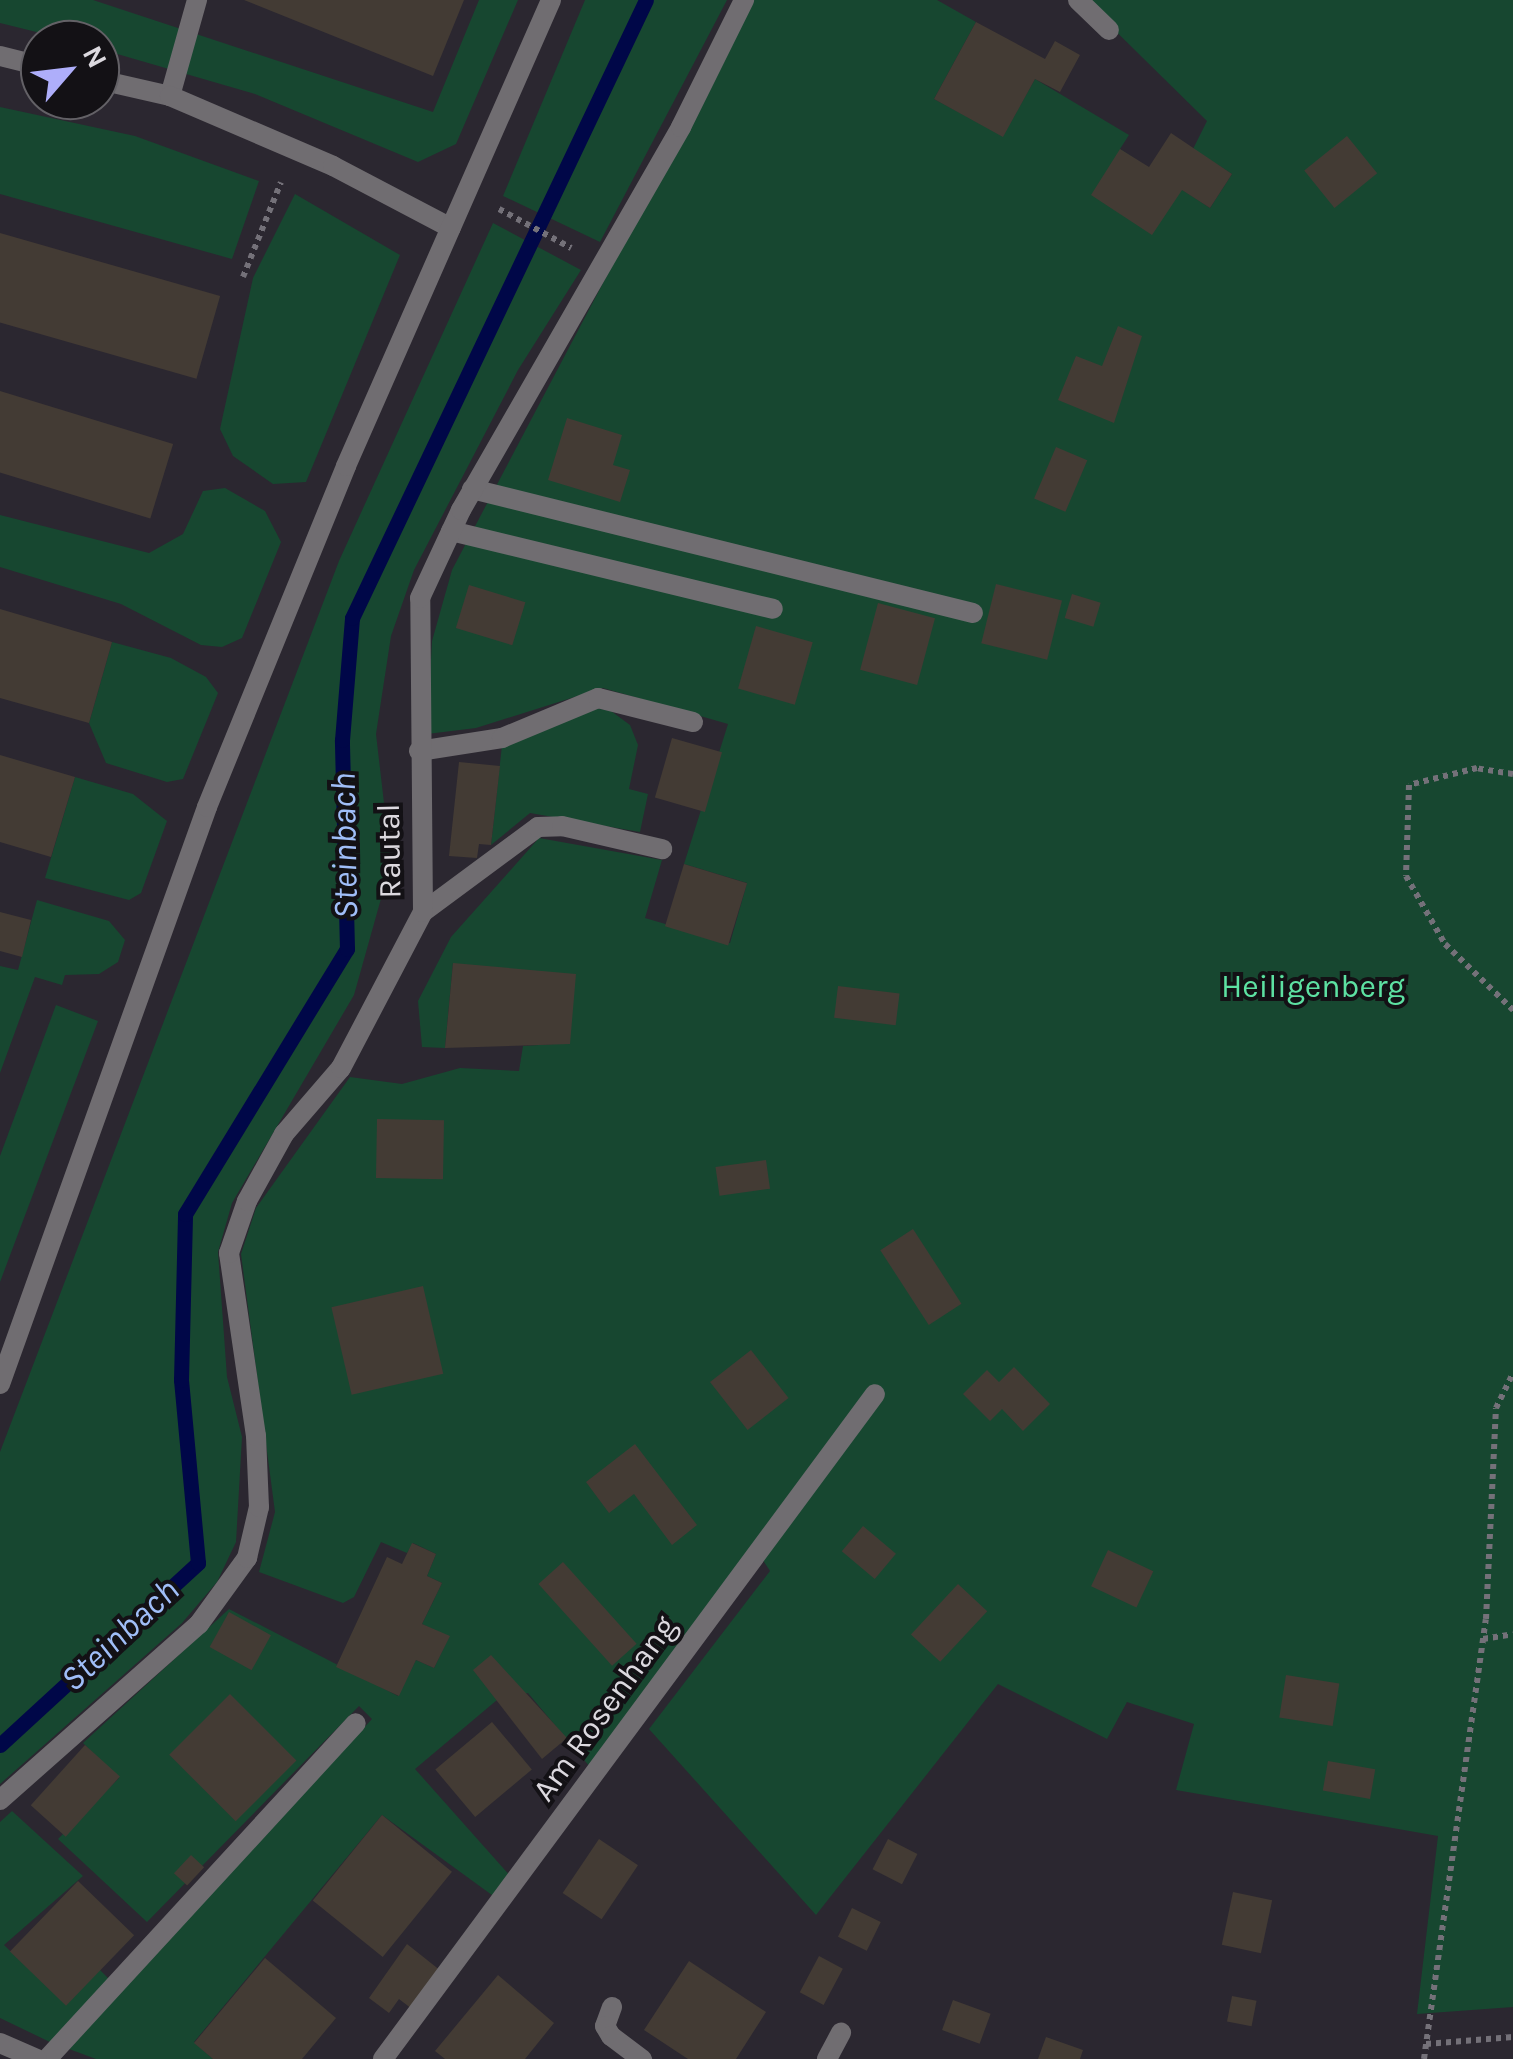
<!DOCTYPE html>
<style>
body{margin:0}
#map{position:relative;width:1513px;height:2059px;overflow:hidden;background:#2b2730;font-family:Karla,sans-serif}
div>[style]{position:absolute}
.green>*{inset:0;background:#174730}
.stream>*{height:15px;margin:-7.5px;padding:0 7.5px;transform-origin:7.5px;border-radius:7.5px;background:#000748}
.building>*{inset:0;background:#433b34;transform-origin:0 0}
.path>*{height:6px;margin-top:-3px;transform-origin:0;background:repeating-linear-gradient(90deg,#747179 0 5px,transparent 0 10px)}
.service>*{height:20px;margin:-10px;padding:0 10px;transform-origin:10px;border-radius:10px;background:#706d71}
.minor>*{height:20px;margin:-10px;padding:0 10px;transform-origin:10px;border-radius:10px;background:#706d71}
.tertiary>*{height:20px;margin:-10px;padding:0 10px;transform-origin:10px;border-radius:10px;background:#706d71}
span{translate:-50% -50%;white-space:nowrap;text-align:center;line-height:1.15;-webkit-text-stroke:8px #131115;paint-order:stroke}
.street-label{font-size:32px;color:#dcd9df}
.park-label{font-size:32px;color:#5de1a2}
.water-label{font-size:35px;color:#a0bef8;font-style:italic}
.north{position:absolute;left:20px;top:20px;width:100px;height:100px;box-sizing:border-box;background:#131115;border:2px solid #636166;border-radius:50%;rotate:62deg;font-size:28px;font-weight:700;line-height:40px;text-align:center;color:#dcd9df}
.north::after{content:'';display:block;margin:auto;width:35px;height:45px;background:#aeaefa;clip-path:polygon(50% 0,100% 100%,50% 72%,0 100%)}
</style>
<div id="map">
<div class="green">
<div style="clip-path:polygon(0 0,93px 0,433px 112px,479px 0,518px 0,456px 144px,418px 162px,255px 94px,100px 49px,100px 40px,69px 40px,0 23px)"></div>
<div style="clip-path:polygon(585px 0,727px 0,600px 242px,503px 196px)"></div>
<div style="clip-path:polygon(752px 0,937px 0,976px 22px,934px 99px,1003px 136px,1035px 79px,1129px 135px,1120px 149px,1210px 208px,1232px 174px,1193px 149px,1207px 121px,1084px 0,1513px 0,1513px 2007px,1417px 2014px,1438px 1836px,1176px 1790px,1194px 1724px,1127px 1702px,1107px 1739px,998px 1684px,816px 1915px,649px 1729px,770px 1571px,755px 1548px,590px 1767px,528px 1693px,497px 1700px,415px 1769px,513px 1879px,496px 1898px,382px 1815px,194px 2042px,213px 2059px,96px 2059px,69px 2049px,372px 1719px,359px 1706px,147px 1922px,58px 1839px,119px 1778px,83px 1743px,229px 1609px,398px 1696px,416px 1660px,434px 1668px,449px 1637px,422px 1624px,442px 1583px,427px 1576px,436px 1554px,413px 1543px,407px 1553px,381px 1542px,354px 1597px,343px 1603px,259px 1572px,275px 1512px,241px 1254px,256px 1208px,350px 1077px,402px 1084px,460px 1068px,519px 1071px,523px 1046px,570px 1043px,453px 963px,445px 1048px,422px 1047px,418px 1001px,451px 937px,539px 838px,662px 860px,645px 918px,730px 943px,747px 883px,684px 864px,728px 724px,603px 688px,476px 728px,427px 734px,432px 641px,452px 570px)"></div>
<div style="clip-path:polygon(0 107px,135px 136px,259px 181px,232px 259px,0 194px)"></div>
<div style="clip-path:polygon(295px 194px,400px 255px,306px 482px,273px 484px,233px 456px,220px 429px,253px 278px)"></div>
<div style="clip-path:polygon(493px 223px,581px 270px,518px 370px,414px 570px,391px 636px,376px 734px,391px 863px,354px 995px,232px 1203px,218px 1252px,227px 1377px,242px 1437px,236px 1542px,217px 1582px,182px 1623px,0 1784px,0 1452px,339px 561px)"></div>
<div style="clip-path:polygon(225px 488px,265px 511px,281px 542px,242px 638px,222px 647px,201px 645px,121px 604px,0 567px,0 515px,149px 553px,183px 534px,203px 491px)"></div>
<div style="clip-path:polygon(112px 642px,171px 658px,206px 677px,218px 693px,183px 779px,167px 782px,106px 763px,89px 723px)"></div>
<div style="clip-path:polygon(594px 708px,611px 711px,630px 725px,638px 745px,629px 789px,648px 794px,640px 832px,530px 813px,491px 845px,502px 745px)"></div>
<div style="clip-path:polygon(75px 777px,133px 794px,167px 821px,141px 893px,129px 900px,45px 878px)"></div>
<div style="clip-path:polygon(37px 900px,109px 921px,125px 940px,118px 962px,99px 974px,65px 975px,62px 985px,35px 977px,0 1073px,0 966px,18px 970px)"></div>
<div style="clip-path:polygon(56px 1005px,98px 1021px,0 1282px,0 1156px)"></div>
<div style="clip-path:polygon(12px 1811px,83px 1876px,4px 1945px,60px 1999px,95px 1965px,109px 1979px,52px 2043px,0 2018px,0 1822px)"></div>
</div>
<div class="stream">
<div style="left:0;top:1745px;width:269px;rotate:-42.6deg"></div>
<div style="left:198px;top:1563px;width:184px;rotate:-95.3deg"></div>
<div style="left:181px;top:1380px;width:166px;rotate:-88.6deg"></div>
<div style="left:185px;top:1214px;width:311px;rotate:-58.6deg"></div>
<div style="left:347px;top:949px;width:209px;rotate:-91.4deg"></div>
<div style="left:342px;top:740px;width:122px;rotate:-85.3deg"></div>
<div style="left:352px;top:618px;width:684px;rotate:-64.56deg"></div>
</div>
<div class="building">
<div style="clip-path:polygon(244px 0,464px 0,433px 76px)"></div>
<div style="clip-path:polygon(976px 22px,1045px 59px,1055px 41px,1080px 55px,1060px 92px,1035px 79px,1003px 137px,934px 99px)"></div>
<div style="clip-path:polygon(1171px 133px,1232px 174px,1210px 208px,1182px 190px,1152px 235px,1091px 195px,1120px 149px,1149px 167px)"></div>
<div style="left:1347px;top:136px;width:48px;height:55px;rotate:51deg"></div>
<div style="left:0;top:233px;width:229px;height:86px;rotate:16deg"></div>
<div style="clip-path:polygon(1118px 326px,1142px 336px,1114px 423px,1058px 400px,1076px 356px,1102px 366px)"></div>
<div style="left:0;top:391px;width:181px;height:78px;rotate:17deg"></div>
<div style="clip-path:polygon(567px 418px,622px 435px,613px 465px,630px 470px,620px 502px,548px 480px)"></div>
<div style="left:1056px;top:447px;width:34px;height:56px;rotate:23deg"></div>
<div style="left:996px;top:584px;width:68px;height:61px;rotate:14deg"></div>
<div style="left:469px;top:585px;width:59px;height:45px;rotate:17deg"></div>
<div style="left:1072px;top:594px;width:30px;height:25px;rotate:17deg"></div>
<div style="left:878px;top:603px;width:59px;height:69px;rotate:15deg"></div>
<div style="clip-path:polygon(0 609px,112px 642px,89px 723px,0 698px)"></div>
<div style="left:756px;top:626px;width:59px;height:65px;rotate:16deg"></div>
<div style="left:672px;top:738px;width:52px;height:62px;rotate:16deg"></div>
<div style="clip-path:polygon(0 755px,75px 777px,51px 857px,0 842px)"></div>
<div style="clip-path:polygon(459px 762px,500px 766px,491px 845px,479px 844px,477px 858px,449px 856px)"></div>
<div style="left:684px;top:864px;width:66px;height:65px;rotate:17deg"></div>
<div style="clip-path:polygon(0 912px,31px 920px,22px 957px,0 951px)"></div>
<div style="clip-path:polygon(453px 963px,576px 974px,570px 1044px,445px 1048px)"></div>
<div style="left:838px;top:986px;width:62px;height:32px;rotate:7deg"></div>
<div style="left:377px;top:1119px;width:67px;height:59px;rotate:1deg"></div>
<div style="left:766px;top:1160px;width:29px;height:51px;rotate:82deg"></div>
<div style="left:913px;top:1229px;width:89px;height:39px;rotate:57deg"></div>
<div style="left:423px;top:1286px;width:90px;height:94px;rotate:77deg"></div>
<div style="left:751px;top:1350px;width:61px;height:52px;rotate:52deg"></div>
<div style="clip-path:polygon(1014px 1367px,1050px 1404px,1023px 1431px,1002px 1409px,990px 1421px,963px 1394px,987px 1370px,999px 1382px)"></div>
<div style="clip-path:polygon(635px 1444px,697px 1525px,672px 1545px,634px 1494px,609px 1513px,586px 1482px)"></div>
<div style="left:863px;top:1526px;width:43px;height:33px;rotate:40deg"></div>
<div style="clip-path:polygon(412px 1543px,436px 1554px,427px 1576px,442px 1583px,422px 1624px,450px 1636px,434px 1668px,416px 1660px,399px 1696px,336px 1667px,387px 1557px,402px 1564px)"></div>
<div style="left:1108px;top:1550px;width:50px;height:40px;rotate:25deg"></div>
<div style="left:563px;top:1562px;width:110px;height:33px;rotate:48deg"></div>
<div style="left:958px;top:1584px;width:40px;height:69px;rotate:43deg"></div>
<div style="left:229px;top:1612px;width:48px;height:40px;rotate:29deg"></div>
<div style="clip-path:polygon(491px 1655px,567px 1738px,542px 1759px,473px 1670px)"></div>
<div style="left:1286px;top:1675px;width:54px;height:43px;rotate:9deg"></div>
<div style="left:230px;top:1694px;width:94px;height:86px;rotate:45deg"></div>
<div style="left:492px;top:1722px;width:62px;height:74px;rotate:50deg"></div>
<div style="left:85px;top:1745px;width:47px;height:81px;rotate:42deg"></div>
<div style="left:1328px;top:1761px;width:48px;height:30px;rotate:10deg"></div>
<div style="left:382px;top:1815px;width:90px;height:110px;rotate:39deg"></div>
<div style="left:599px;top:1839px;width:47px;height:65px;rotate:34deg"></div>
<div style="left:888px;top:1839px;width:33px;height:34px;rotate:27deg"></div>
<div style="left:191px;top:1855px;width:18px;height:25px;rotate:43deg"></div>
<div style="left:78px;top:1881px;width:78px;height:98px;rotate:44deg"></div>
<div style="left:1233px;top:1892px;width:40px;height:54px;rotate:12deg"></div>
<div style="left:852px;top:1908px;width:32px;height:32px;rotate:26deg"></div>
<div style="clip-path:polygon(407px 1944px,441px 1971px,412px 2009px,399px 1999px,389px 2013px,369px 1998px)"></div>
<div style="left:819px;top:1956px;width:27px;height:41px;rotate:28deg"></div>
<div style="clip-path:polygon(265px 1958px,336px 2018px,302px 2059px,213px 2059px,194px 2043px)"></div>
<div style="clip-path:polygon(689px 1961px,766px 2012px,736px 2059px,688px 2059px,644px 2030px)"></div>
<div style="clip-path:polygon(498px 1975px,554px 2023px,525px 2059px,445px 2059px,435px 2051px)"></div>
<div style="left:1232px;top:1996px;width:25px;height:26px;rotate:11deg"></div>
<div style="left:953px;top:2000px;width:40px;height:32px;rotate:20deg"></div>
<div style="clip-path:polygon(1046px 2037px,1083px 2050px,1080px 2059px,1038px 2059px)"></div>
</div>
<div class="path">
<div style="left:499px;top:209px;width:82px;rotate:28.4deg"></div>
<div style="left:243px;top:277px;width:102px;rotate:-68.2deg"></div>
<div style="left:1513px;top:774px;width:36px;rotate:-171deg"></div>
<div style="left:1477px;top:768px;width:70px;rotate:166deg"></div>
<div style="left:1409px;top:785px;width:91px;rotate:91.9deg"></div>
<div style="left:1406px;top:876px;width:78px;rotate:60.2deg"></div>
<div style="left:1445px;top:944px;width:95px;rotate:44.1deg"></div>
<div style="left:1483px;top:1639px;width:30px;rotate:-9deg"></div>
<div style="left:1426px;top:2044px;width:87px;rotate:-4.6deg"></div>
<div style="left:1424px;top:2059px;width:444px;rotate:-82deg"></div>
<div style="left:1486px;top:1619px;width:211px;rotate:-87.3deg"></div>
<div style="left:1496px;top:1408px;width:39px;rotate:-64deg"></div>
</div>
<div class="service">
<div style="left:1078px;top:0;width:43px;rotate:44.1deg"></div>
<div style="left:170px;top:96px;width:100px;rotate:-74.3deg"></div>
<div style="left:472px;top:489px;width:516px;rotate:13.9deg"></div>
<div style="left:451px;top:531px;width:331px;rotate:13.6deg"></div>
<div style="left:419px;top:751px;width:84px;rotate:-8.9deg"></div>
<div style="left:502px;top:738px;width:104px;rotate:-22.6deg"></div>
<div style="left:598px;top:698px;width:98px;rotate:14.2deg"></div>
<div style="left:423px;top:912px;width:143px;rotate:-36.5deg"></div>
<div style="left:538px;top:827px;width:24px;rotate:-2deg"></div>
<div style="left:562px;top:826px;width:103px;rotate:13deg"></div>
<div style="left:612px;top:2007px;width:20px;rotate:110deg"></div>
<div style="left:605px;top:2026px;width:12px;rotate:59deg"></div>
<div style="left:611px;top:2036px;width:39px;rotate:37deg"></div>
<div style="left:47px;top:2059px;width:456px;rotate:-47.4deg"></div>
<div style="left:383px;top:2059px;width:827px;rotate:-53.5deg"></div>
<div style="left:827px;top:2059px;width:30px;rotate:-62deg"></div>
</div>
<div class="minor">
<div style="left:0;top:56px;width:41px;rotate:14deg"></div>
<div style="left:100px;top:80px;width:72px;rotate:12.9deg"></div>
<div style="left:170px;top:96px;width:177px;rotate:23.2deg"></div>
<div style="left:333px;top:166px;width:133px;rotate:27.7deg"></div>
<div style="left:0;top:1800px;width:266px;rotate:-41.5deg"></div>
<div style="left:199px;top:1624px;width:82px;rotate:-54deg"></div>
<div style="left:247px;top:1558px;width:52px;rotate:-76.8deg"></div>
<div style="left:259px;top:1507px;width:71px;rotate:-92.4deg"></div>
<div style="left:256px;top:1436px;width:185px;rotate:-98.4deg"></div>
<div style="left:229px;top:1253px;width:55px;rotate:-70.9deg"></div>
<div style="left:247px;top:1201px;width:77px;rotate:-61.1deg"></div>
<div style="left:284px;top:1134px;width:87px;rotate:-49.2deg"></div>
<div style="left:341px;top:1068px;width:176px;rotate:-62.3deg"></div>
<div style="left:423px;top:912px;width:314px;rotate:-90.5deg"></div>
<div style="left:420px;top:598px;width:97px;rotate:-65deg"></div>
<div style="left:461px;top:510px;width:442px;rotate:-60.1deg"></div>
<div style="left:681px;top:127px;width:142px;rotate:-63.6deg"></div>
<div style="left:0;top:2043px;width:40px;rotate:23.4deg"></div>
</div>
<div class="tertiary">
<div style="left:0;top:1384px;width:613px;rotate:-70.26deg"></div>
<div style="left:207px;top:807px;width:368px;rotate:-67.8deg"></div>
<div style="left:346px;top:466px;width:509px;rotate:-66.25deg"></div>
</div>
<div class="street-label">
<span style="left:390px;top:851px;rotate:-91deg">Rautal</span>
<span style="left:605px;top:1709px;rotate:-54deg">Am Rosenhang</span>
</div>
<div class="park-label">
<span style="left:1313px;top:987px">Heiligenberg</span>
</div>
<div class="water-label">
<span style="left:345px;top:846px;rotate:-91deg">Steinbach</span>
<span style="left:120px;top:1635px;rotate:-43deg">Steinbach</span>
</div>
<div class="north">N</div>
</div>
